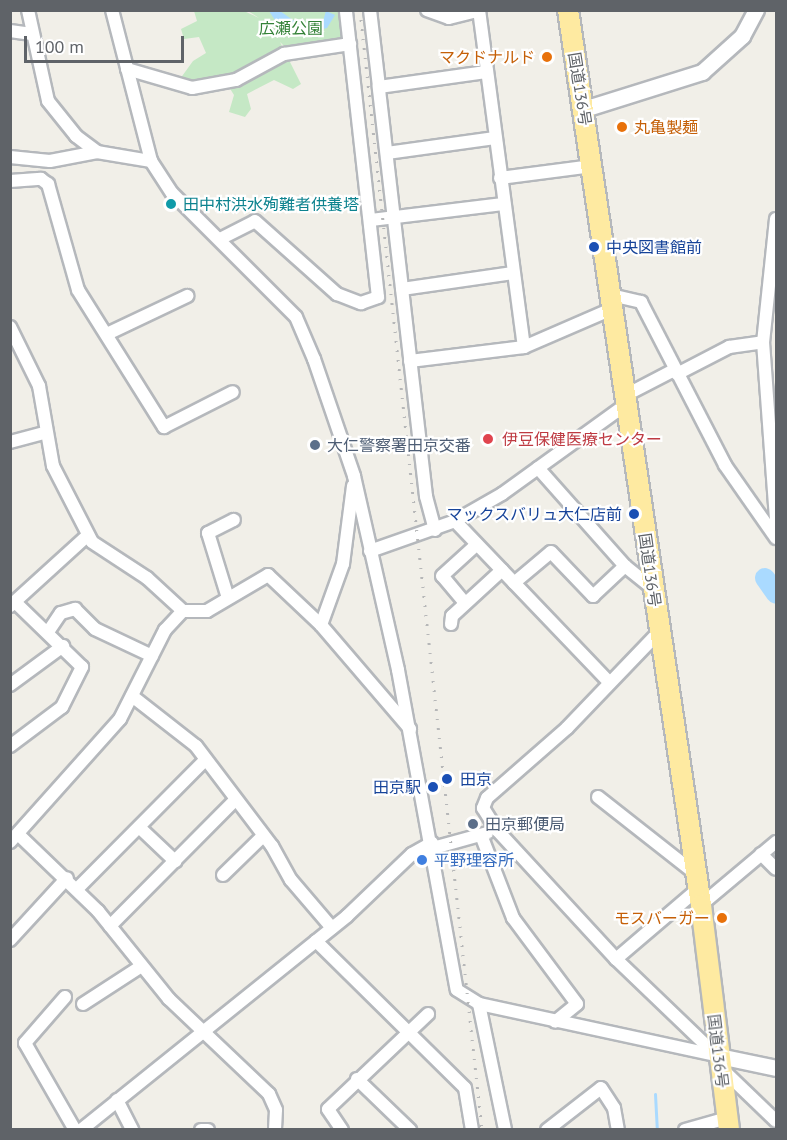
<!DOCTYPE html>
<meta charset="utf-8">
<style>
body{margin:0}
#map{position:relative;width:787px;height:1140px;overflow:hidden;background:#f1efe8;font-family:"PT Sans","Noto Sans JP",sans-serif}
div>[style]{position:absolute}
.green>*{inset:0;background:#c5e8c5}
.water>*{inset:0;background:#aadaff}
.stream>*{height:3px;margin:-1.5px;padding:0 1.5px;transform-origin:1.5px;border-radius:1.5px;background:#aadaff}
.river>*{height:20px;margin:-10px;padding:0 10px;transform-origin:10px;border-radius:10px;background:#aadaff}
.roads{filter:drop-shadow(2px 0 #b5b8bc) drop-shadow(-2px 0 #b5b8bc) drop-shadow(0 2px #b5b8bc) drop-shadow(0 -2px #b5b8bc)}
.minor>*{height:12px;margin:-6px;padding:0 6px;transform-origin:6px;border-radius:6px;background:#fff}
.tertiary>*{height:15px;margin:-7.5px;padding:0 7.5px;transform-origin:7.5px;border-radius:7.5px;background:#fff}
.trunk>*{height:20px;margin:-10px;padding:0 10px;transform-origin:10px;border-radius:10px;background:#feeaa1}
.rail>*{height:3px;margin-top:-1.5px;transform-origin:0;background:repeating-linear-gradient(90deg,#b6b7b8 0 1.5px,transparent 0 9.5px)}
.dots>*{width:16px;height:16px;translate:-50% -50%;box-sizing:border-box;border:3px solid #fff;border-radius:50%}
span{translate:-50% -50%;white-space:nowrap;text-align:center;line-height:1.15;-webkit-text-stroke:4.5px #fff;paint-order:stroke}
.park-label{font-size:16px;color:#348238}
.food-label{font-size:16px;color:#c56008}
.right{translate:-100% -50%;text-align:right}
.left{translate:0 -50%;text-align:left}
.street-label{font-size:16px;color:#5f6368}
.culture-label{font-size:16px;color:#0d838f}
.transit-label{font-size:16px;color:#164399}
.health-label{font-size:16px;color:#be3a42}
.service-label{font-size:16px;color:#4e5e75}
.shop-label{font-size:16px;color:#366cbe}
.frame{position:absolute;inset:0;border:12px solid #5f6368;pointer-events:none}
.scale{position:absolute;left:24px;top:36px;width:160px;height:27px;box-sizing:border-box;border:3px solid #5f6368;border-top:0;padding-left:8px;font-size:18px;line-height:21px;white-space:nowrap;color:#5f6368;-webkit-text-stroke:4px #fff;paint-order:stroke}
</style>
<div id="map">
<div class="green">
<div style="clip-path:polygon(194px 11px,244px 11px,259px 18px,248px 11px,341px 11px,344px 32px,341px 38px,284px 46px,280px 42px,301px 84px,293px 89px,274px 80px,247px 94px,251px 109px,245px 117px,229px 112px,234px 95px,222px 76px,193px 85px,180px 79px,193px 61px,206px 53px,199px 37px,184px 39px,181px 29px,197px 21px)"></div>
</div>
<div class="water">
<div style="clip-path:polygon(269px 11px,280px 11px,300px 25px,323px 21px,326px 11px,335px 15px,327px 28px,297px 35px,282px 31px)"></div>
</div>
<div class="stream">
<div style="left:655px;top:1094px;width:36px;rotate:87deg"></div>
</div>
<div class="river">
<div style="left:765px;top:578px;width:19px;rotate:55deg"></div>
</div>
<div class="roads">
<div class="minor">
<div style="left:28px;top:10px;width:93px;rotate:77.6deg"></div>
<div style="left:48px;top:101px;width:45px;rotate:51.3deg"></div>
<div style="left:76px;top:136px;width:26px;rotate:37deg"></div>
<div style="left:112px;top:10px;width:156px;rotate:75.5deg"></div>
<div style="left:151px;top:161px;width:38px;rotate:57deg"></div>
<div style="left:172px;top:193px;width:175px;rotate:45deg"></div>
<div style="left:296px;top:317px;width:46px;rotate:66.8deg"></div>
<div style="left:314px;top:359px;width:124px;rotate:71.1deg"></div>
<div style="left:354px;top:476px;width:199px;rotate:77.2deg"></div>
<div style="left:398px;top:670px;width:325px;rotate:79.6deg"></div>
<div style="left:457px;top:990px;width:26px;rotate:32deg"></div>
<div style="left:479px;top:1004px;width:246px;rotate:12.2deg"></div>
<div style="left:370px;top:10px;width:78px;rotate:83.3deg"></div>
<div style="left:427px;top:10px;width:23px;rotate:20deg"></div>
<div style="left:449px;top:18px;width:29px;rotate:-14deg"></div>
<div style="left:479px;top:10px;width:340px;rotate:82.4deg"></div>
<div style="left:10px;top:31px;width:22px;rotate:8deg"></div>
<div style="left:127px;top:69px;width:68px;rotate:16.3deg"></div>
<div style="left:192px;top:88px;width:45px;rotate:-10.3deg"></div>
<div style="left:236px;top:80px;width:55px;rotate:-28.4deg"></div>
<div style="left:284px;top:54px;width:67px;rotate:-8.6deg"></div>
<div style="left:387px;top:153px;width:109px;rotate:-7.9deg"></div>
<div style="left:10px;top:157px;width:40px;rotate:5.7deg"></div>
<div style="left:50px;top:161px;width:48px;rotate:-10.8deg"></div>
<div style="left:97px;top:152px;width:55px;rotate:9.5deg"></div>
<div style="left:500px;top:178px;width:93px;rotate:-7.4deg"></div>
<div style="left:10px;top:181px;width:31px;rotate:-4deg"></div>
<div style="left:41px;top:179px;width:9px;rotate:36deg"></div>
<div style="left:48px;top:184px;width:110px;rotate:74.2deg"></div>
<div style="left:78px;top:290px;width:162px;rotate:57.9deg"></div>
<div style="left:164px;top:427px;width:77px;rotate:-26.9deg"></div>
<div style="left:776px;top:219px;width:124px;rotate:96deg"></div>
<div style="left:763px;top:342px;width:179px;rotate:85.8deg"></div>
<div style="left:371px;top:220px;width:133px;rotate:-6.9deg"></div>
<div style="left:220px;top:239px;width:39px;rotate:-27deg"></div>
<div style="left:255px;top:221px;width:110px;rotate:41.7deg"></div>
<div style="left:337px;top:294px;width:26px;rotate:21deg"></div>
<div style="left:361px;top:303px;width:18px;rotate:-19deg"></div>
<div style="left:378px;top:297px;width:289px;rotate:-96.4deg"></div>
<div style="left:402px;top:289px;width:112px;rotate:-8.2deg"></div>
<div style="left:611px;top:295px;width:31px;rotate:13deg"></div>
<div style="left:641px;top:302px;width:183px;rotate:62.7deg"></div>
<div style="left:725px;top:465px;width:89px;rotate:55.1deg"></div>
<div style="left:10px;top:327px;width:66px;rotate:63.8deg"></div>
<div style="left:39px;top:386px;width:81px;rotate:80.1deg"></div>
<div style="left:53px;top:466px;width:85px;rotate:62.8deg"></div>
<div style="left:92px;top:542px;width:66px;rotate:33.2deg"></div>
<div style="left:147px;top:578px;width:49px;rotate:42.5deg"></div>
<div style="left:183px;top:611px;width:24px"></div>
<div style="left:207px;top:611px;width:71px;rotate:-30.5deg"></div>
<div style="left:268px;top:575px;width:73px;rotate:43.3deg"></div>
<div style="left:321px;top:625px;width:137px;rotate:49.4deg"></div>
<div style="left:107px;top:334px;width:89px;rotate:-25.4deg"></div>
<div style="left:410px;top:361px;width:115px;rotate:-7deg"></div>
<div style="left:524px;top:347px;width:96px;rotate:-23.4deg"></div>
<div style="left:677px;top:374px;width:59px;rotate:-27.4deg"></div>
<div style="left:729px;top:347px;width:34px;rotate:-8deg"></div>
<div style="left:626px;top:395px;width:54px;rotate:-27.5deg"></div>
<div style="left:10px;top:442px;width:35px;rotate:-15deg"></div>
<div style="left:538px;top:468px;width:131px;rotate:48.4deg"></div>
<div style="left:625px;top:566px;width:36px;rotate:39deg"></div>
<div style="left:455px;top:521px;width:223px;rotate:46.3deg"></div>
<div style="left:435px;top:530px;width:35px;rotate:-105deg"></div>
<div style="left:426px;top:496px;width:412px;rotate:-96.6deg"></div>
<div style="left:379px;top:87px;width:108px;rotate:-8deg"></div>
<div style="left:370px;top:551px;width:90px;rotate:-19.4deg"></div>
<div style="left:455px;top:521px;width:54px;rotate:-29.9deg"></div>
<div style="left:502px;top:494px;width:154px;rotate:-35.8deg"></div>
<div style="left:514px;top:583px;width:48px;rotate:-40deg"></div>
<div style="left:551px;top:552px;width:61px;rotate:46.3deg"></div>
<div style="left:593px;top:596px;width:44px;rotate:-43.2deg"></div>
<div style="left:228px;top:598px;width:68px;rotate:-107.1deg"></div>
<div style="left:208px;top:533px;width:29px;rotate:-27deg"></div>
<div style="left:465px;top:603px;width:35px;rotate:-130deg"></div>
<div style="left:442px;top:576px;width:47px;rotate:-42.4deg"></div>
<div style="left:10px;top:606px;width:105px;rotate:-42.3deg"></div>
<div style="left:451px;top:624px;width:8px;rotate:-83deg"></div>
<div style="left:452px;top:616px;width:68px;rotate:-42.6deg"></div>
<div style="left:321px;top:625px;width:65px;rotate:-70.2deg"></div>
<div style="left:343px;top:564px;width:79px;rotate:-82.7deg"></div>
<div style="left:48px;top:632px;width:23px;rotate:-56deg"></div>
<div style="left:61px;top:613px;width:15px;rotate:-16deg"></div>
<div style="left:75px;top:609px;width:28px;rotate:45deg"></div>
<div style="left:95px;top:629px;width:63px;rotate:25.3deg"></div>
<div style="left:659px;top:632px;width:133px;rotate:133.8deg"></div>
<div style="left:567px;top:728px;width:106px;rotate:138.8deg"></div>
<div style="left:487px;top:798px;width:11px;rotate:112deg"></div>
<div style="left:483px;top:808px;width:26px;rotate:58deg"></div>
<div style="left:497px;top:830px;width:176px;rotate:47.3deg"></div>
<div style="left:616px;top:959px;width:134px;rotate:43.8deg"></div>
<div style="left:10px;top:685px;width:66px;rotate:-36.3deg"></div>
<div style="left:132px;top:696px;width:81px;rotate:38deg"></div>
<div style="left:196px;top:746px;width:126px;rotate:52.8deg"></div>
<div style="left:272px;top:846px;width:39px;rotate:61deg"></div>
<div style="left:291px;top:880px;width:63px;rotate:49.5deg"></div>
<div style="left:10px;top:746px;width:65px;rotate:-36.9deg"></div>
<div style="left:62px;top:707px;width:45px;rotate:-63.4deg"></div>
<div style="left:82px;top:667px;width:93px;rotate:-135.9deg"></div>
<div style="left:598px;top:797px;width:125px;rotate:38.2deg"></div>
<div style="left:139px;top:827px;width:50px;rotate:43.4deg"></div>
<div style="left:19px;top:835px;width:110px;rotate:43.9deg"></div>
<div style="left:98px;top:911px;width:113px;rotate:51.1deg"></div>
<div style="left:169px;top:999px;width:138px;rotate:43.5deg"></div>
<div style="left:269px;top:1094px;width:17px;rotate:66deg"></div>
<div style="left:276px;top:1110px;width:20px;rotate:93deg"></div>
<div style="left:481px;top:835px;width:89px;rotate:68.9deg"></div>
<div style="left:513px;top:918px;width:107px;rotate:53.3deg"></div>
<div style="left:577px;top:1004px;width:28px;rotate:141deg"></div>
<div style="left:10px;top:842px;width:165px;rotate:-48.2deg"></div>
<div style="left:120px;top:719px;width:100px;rotate:-63.2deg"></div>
<div style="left:165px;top:630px;width:26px;rotate:-47deg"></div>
<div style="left:433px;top:848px;width:56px;rotate:-15.5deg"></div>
<div style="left:761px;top:854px;width:21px;rotate:45deg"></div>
<div style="left:223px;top:875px;width:56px;rotate:-44.3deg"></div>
<div style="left:77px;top:889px;width:182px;rotate:-45.2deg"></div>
<div style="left:701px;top:905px;width:98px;rotate:-40deg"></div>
<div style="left:110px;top:926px;width:176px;rotate:-45.2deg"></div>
<div style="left:10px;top:940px;width:84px;rotate:-47.4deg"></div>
<div style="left:316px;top:941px;width:209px;rotate:44.6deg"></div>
<div style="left:465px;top:1088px;width:43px;rotate:80.5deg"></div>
<div style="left:616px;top:959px;width:108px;rotate:-40.5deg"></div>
<div style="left:65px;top:997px;width:61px;rotate:131deg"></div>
<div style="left:25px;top:1043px;width:100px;rotate:60.1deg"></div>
<div style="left:83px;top:1004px;width:68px;rotate:-33deg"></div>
<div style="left:479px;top:1004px;width:129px;rotate:78.3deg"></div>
<div style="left:721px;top:1068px;width:76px;rotate:43.9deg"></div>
<div style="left:357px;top:1079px;width:74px;rotate:43.9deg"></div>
<div style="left:117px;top:1100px;width:34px;rotate:63deg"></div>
<div style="left:81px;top:1130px;width:341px;rotate:-38.8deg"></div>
<div style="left:347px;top:916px;width:90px;rotate:-43.6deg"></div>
<div style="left:412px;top:854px;width:23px;rotate:-29deg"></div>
<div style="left:201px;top:1130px;width:7px"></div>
<div style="left:342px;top:1130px;width:25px;rotate:-124deg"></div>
<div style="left:328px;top:1109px;width:138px;rotate:-43.5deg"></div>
<div style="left:547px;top:1130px;width:68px;rotate:-37.9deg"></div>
<div style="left:601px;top:1088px;width:24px;rotate:57deg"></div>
<div style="left:614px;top:1108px;width:22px;rotate:80deg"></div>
<div style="left:685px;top:1130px;width:44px;rotate:-15.9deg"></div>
</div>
<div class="tertiary">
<div style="left:584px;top:109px;width:124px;rotate:-17.4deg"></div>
<div style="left:702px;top:72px;width:54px;rotate:-42deg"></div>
<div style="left:742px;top:36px;width:30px;rotate:-62deg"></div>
<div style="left:719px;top:1056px;width:58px;rotate:11.9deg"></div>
</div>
<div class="trunk">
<div style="left:568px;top:10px;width:905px;rotate:81.55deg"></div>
<div style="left:701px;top:905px;width:227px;rotate:82.9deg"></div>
</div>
</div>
<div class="rail">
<div style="left:360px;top:10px;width:1127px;rotate:83.78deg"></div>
</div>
<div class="dots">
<div style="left:547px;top:57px;background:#e8710a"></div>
<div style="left:622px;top:127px;background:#e8710a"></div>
<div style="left:171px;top:204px;background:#0f9aa8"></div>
<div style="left:594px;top:247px;background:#1a4fb4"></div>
<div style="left:488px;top:439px;background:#e0444e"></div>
<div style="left:315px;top:445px;background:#5c6f8a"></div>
<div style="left:634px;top:514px;background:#1a4fb4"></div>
<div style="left:447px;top:779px;background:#1a4fb4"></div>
<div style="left:433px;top:787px;background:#1a4fb4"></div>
<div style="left:473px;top:824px;background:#5c6f8a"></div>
<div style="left:422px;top:860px;background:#3f7fe0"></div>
<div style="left:722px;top:918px;background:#e8710a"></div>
</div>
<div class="park-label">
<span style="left:291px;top:28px">広瀬公園</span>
</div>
<div class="food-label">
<span class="right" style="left:535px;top:57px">マクドナルド</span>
<span class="left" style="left:634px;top:127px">丸亀製麺</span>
<span class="right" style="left:710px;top:918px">モスバーガー</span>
</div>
<div class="street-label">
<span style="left:580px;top:89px;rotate:81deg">国道136号</span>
<span style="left:650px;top:570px;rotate:82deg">国道136号</span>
<span style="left:718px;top:1051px;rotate:83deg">国道136号</span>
</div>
<div class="culture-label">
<span class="left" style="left:183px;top:204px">田中村洪水殉難者供養塔</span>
</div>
<div class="transit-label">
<span class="left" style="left:606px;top:247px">中央図書館前</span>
<span class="right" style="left:622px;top:514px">マックスバリュ大仁店前</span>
<span class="left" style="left:460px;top:779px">田京</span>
<span class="right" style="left:421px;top:787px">田京駅</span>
</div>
<div class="health-label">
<span class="left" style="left:502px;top:439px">伊豆保健医療センター</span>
</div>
<div class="service-label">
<span class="left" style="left:327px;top:445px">大仁警察署田京交番</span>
<span class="left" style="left:485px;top:824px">田京郵便局</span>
</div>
<div class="shop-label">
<span class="left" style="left:434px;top:860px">平野理容所</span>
</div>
<div class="frame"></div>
<div class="scale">100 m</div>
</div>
